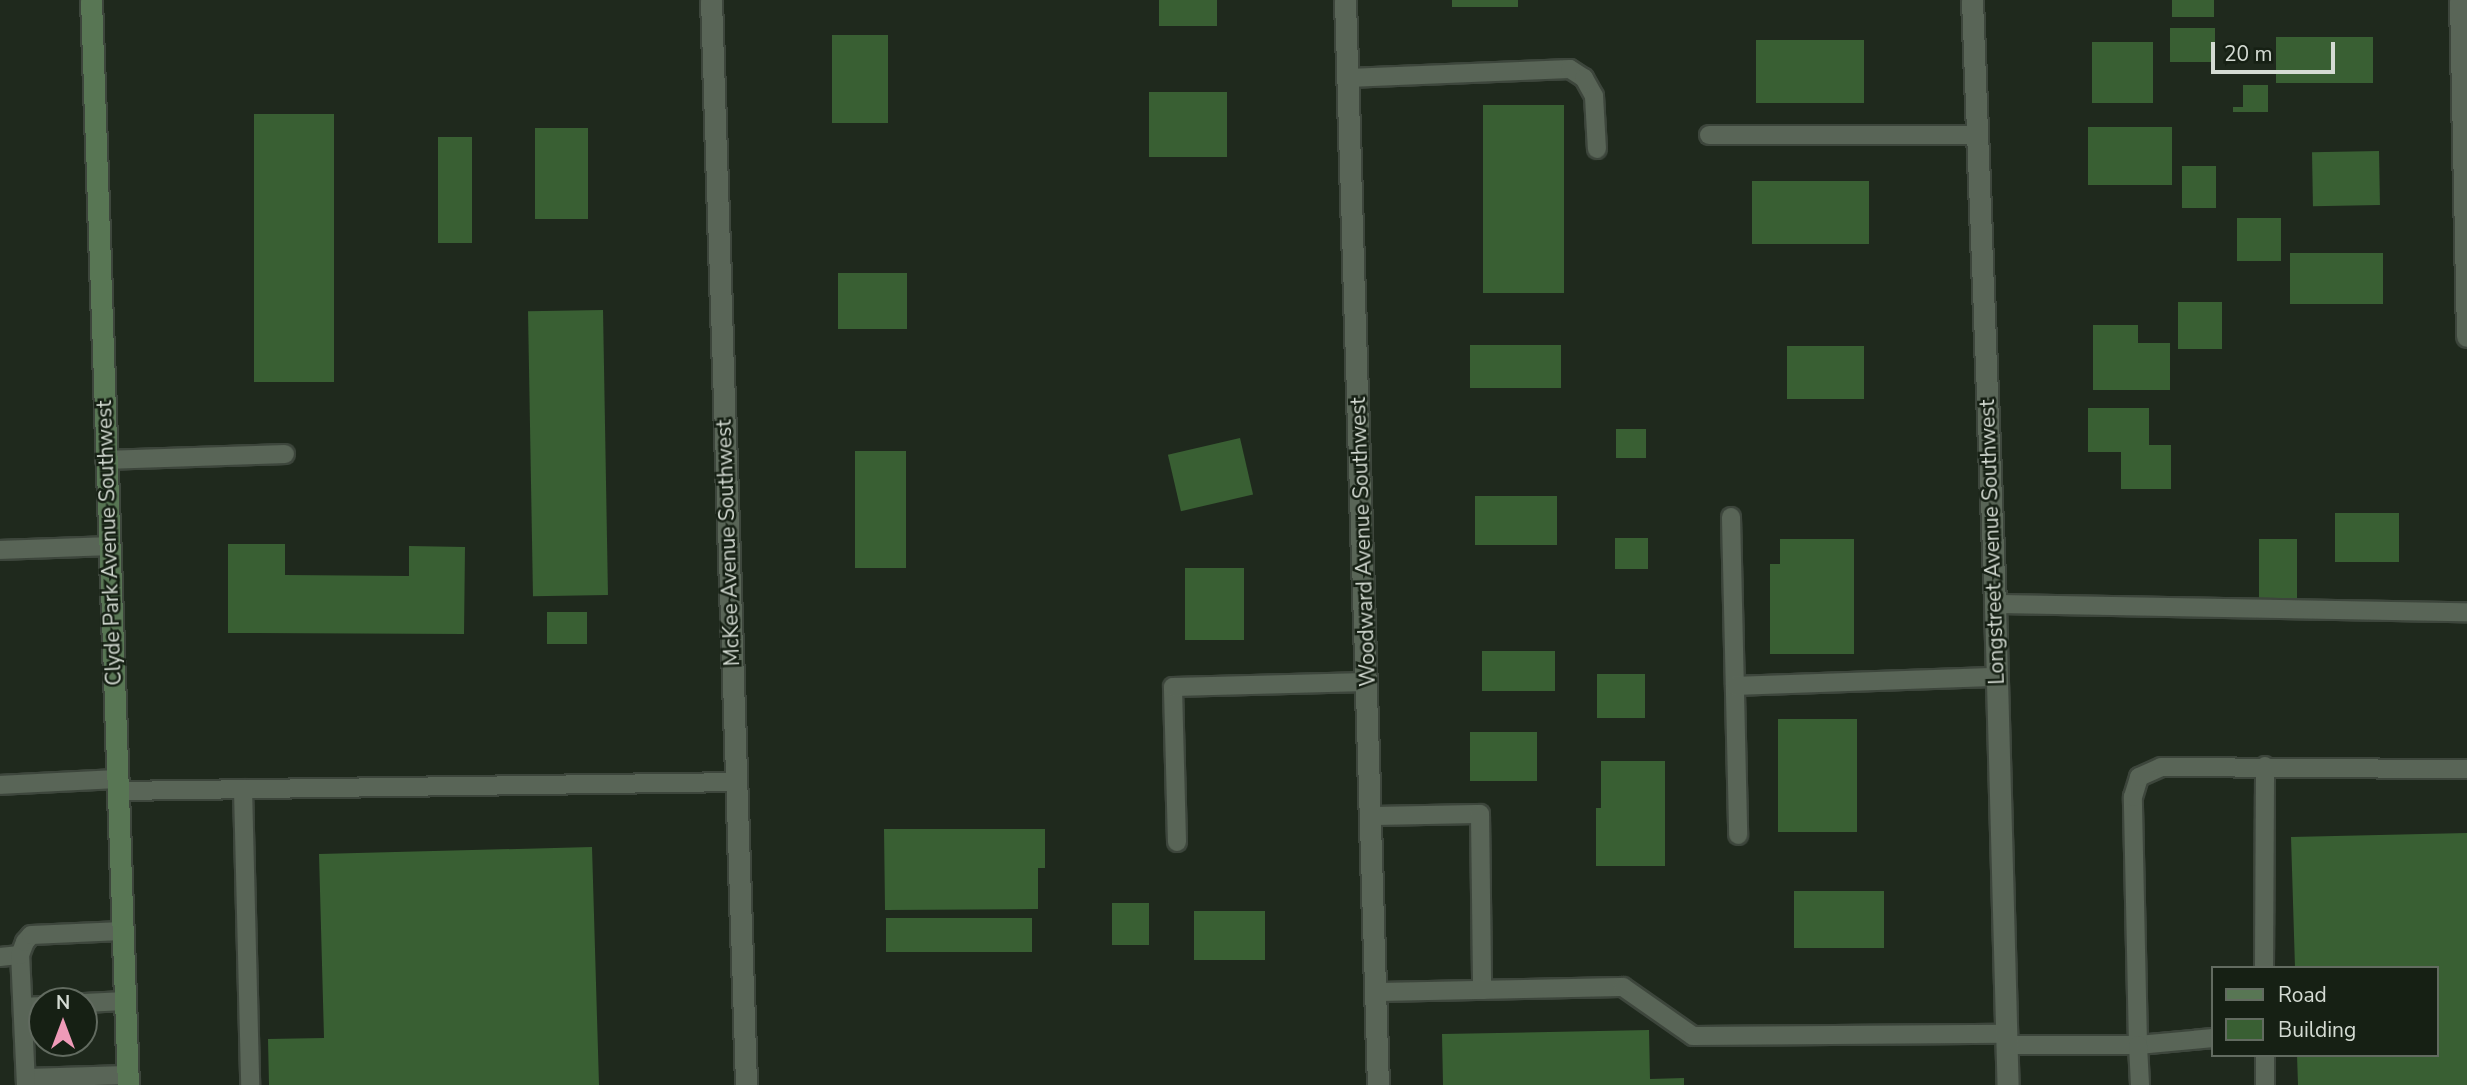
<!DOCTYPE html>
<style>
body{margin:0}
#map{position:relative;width:2467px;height:1085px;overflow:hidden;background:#1f291d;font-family:"Nunito Sans",sans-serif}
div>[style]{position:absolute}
.building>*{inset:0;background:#395f33;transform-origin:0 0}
.roads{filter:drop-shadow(2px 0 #3d463c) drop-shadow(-2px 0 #3d463c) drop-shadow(0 2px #3d463c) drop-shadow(0 -2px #3d463c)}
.lane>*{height:18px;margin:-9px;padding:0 9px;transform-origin:9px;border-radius:9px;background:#596557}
.street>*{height:21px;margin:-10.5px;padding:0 10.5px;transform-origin:10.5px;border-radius:10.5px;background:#596557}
.secondary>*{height:21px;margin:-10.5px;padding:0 10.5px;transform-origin:10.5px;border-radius:10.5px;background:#587654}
span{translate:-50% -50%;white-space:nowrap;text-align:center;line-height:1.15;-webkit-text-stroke:5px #162014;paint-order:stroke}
.street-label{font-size:21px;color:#d4dbd3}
.legend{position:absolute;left:2211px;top:966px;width:228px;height:91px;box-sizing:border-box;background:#162014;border:2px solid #626b60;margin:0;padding:9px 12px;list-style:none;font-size:21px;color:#d4dbd3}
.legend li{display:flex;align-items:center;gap:14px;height:35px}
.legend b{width:35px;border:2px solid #626b60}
.north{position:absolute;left:28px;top:987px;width:70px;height:70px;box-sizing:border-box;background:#162014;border:2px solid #626b60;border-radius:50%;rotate:0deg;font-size:19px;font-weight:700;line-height:28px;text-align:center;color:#d4dbd3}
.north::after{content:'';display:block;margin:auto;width:24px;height:32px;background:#ef9ab8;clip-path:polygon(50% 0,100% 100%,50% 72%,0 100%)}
.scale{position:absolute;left:2211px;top:42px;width:124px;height:32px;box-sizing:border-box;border:4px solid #d4dbd3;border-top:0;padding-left:9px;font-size:21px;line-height:24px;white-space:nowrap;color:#d4dbd3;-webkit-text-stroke:5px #162014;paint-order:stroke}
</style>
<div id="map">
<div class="building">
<div style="left:1159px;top:0;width:58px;height:26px"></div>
<div style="left:1452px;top:0;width:66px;height:7px"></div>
<div style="left:2172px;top:0;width:42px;height:17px"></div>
<div style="left:2170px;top:28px;width:45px;height:34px"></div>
<div style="left:832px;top:35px;width:56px;height:88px"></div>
<div style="left:2276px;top:37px;width:97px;height:46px"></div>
<div style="left:1756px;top:40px;width:108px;height:63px"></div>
<div style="left:2092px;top:42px;width:61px;height:61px"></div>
<div style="clip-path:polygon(2243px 85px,2268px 85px,2268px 112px,2233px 112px,2233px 107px,2243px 107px)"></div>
<div style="left:1149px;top:92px;width:78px;height:65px"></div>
<div style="left:1483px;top:105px;width:81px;height:188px"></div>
<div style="left:334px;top:114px;width:268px;height:80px;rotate:90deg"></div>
<div style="left:2088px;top:127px;width:84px;height:58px"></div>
<div style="left:535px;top:128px;width:53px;height:91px"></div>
<div style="left:438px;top:137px;width:34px;height:106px"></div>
<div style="left:2379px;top:151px;width:54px;height:67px;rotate:89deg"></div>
<div style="left:2182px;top:166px;width:34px;height:42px"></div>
<div style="left:1752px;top:181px;width:117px;height:63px"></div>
<div style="left:2237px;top:218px;width:44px;height:43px"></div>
<div style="left:2290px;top:253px;width:93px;height:51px"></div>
<div style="left:838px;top:273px;width:69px;height:56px"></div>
<div style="left:2178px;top:302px;width:44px;height:47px"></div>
<div style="left:603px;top:310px;width:285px;height:75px;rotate:89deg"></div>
<div style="clip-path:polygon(2093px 325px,2138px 325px,2138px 343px,2170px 343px,2170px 390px,2093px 390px)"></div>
<div style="left:1470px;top:345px;width:91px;height:43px"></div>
<div style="left:1787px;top:346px;width:77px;height:53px"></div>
<div style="clip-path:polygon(2088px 408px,2149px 408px,2149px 445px,2171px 445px,2171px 489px,2121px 489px,2121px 452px,2088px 452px)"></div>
<div style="left:1616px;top:429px;width:30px;height:29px"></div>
<div style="left:1240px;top:438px;width:58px;height:74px;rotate:77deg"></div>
<div style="left:855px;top:451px;width:51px;height:117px"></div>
<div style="left:1475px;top:496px;width:82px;height:49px"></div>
<div style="left:2335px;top:513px;width:64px;height:49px"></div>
<div style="left:1615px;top:538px;width:33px;height:31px"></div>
<div style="clip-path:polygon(1780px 539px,1854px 539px,1854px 654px,1770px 654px,1770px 564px,1780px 564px)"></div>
<div style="left:2259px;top:539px;width:38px;height:68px"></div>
<div style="clip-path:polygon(228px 544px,285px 544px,285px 575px,409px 576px,409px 546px,465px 547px,464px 634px,228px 633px)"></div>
<div style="left:1185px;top:568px;width:59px;height:72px"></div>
<div style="left:547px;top:612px;width:40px;height:32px"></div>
<div style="left:1482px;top:651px;width:73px;height:40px"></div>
<div style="left:1597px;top:674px;width:48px;height:44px"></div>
<div style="left:1778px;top:719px;width:79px;height:113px"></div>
<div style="left:1470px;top:732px;width:67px;height:49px"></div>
<div style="clip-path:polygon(1601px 761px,1665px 761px,1665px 866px,1596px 866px,1596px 808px,1601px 808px)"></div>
<div style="clip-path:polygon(884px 829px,1045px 829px,1045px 868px,1038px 868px,1038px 909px,885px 910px)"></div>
<div style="clip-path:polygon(2467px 833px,2467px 1085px,2298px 1085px,2297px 1055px,2437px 1055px,2437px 968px,2295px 968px,2291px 837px)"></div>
<div style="clip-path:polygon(592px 847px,599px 1085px,269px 1085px,268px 1039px,324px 1038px,319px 854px)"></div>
<div style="left:1794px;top:891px;width:90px;height:57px"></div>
<div style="left:1112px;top:903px;width:37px;height:42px"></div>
<div style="left:1194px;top:911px;width:71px;height:49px"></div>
<div style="left:886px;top:918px;width:146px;height:34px"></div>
<div style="clip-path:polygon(1649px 1030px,1650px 1079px,1684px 1078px,1684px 1085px,1443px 1085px,1442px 1034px)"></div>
</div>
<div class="roads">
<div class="lane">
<div style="left:1348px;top:78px;width:222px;rotate:-2.3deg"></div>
<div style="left:1570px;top:69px;width:17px;rotate:33deg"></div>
<div style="left:1584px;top:78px;width:21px;rotate:61deg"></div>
<div style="left:1594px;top:96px;width:53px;rotate:86.8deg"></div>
<div style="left:1709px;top:135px;width:268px"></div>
<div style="left:105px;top:460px;width:180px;rotate:-1.9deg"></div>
<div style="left:1731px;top:517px;width:318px;rotate:88.7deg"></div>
<div style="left:0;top:550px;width:110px;rotate:-2.1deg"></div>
<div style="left:1995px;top:604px;width:472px;rotate:1deg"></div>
<div style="left:1735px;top:686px;width:262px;rotate:-2deg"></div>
<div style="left:0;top:785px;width:118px;rotate:-2.9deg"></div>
<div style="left:243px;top:789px;width:296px;rotate:88.6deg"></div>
<div style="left:118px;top:791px;width:618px;rotate:-0.83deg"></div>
<div style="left:1371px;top:816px;width:109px;rotate:-1.1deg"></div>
<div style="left:1480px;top:814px;width:176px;rotate:89.3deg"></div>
<div style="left:1177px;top:842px;width:155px;rotate:-91.5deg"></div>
<div style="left:1173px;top:687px;width:194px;rotate:-1.5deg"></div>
<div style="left:0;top:957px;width:20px;rotate:-6deg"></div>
<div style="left:2264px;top:968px;width:202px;rotate:-89.7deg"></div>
<div style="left:1377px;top:992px;width:246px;rotate:-1.2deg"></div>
<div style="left:1623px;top:987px;width:85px;rotate:35deg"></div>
<div style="left:1693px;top:1036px;width:314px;rotate:-0.4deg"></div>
<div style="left:84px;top:1003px;width:41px;rotate:-2.8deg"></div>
<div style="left:23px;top:1007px;width:19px;rotate:-3deg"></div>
<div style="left:2213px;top:1038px;width:75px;rotate:174.7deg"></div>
<div style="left:2138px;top:1045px;width:248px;rotate:-91.2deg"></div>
<div style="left:2133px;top:797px;width:21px;rotate:-73deg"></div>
<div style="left:2139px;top:777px;width:24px;rotate:-24deg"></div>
<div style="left:2161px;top:767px;width:306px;rotate:0.4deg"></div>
<div style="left:2007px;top:1045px;width:131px"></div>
<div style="left:2138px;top:1045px;width:40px;rotate:87.1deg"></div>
<div style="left:2265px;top:1055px;width:30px;rotate:90deg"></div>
<div style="left:26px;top:1078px;width:101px;rotate:-1.7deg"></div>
<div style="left:26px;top:1085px;width:130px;rotate:-92.6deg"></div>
<div style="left:20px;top:955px;width:14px;rotate:-69deg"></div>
<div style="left:25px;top:942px;width:9px;rotate:-49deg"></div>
<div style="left:31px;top:935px;width:91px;rotate:-2.5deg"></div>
</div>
<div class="street">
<div style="left:711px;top:0;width:1086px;rotate:88.15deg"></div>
<div style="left:1345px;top:0;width:1086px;rotate:88.26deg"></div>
<div style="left:1972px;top:0;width:604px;rotate:87.82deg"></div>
<div style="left:1995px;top:604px;width:481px;rotate:88.5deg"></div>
<div style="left:2460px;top:0;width:336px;rotate:88.8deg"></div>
</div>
<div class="secondary">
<div style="left:91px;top:0;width:1086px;rotate:88.05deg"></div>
</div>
</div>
<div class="street-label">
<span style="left:1363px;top:542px;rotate:-92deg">Woodward Avenue Southwest</span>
<span style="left:1992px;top:542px;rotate:-92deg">Longstreet Avenue Southwest</span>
<span style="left:109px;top:543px;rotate:-92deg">Clyde Park Avenue Southwest</span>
<span style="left:728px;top:543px;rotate:-92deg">McKee Avenue Southwest</span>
</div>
<ul class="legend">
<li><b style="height:9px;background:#587654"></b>Road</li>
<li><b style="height:19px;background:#395f33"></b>Building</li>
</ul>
<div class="north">N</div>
<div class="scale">20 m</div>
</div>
